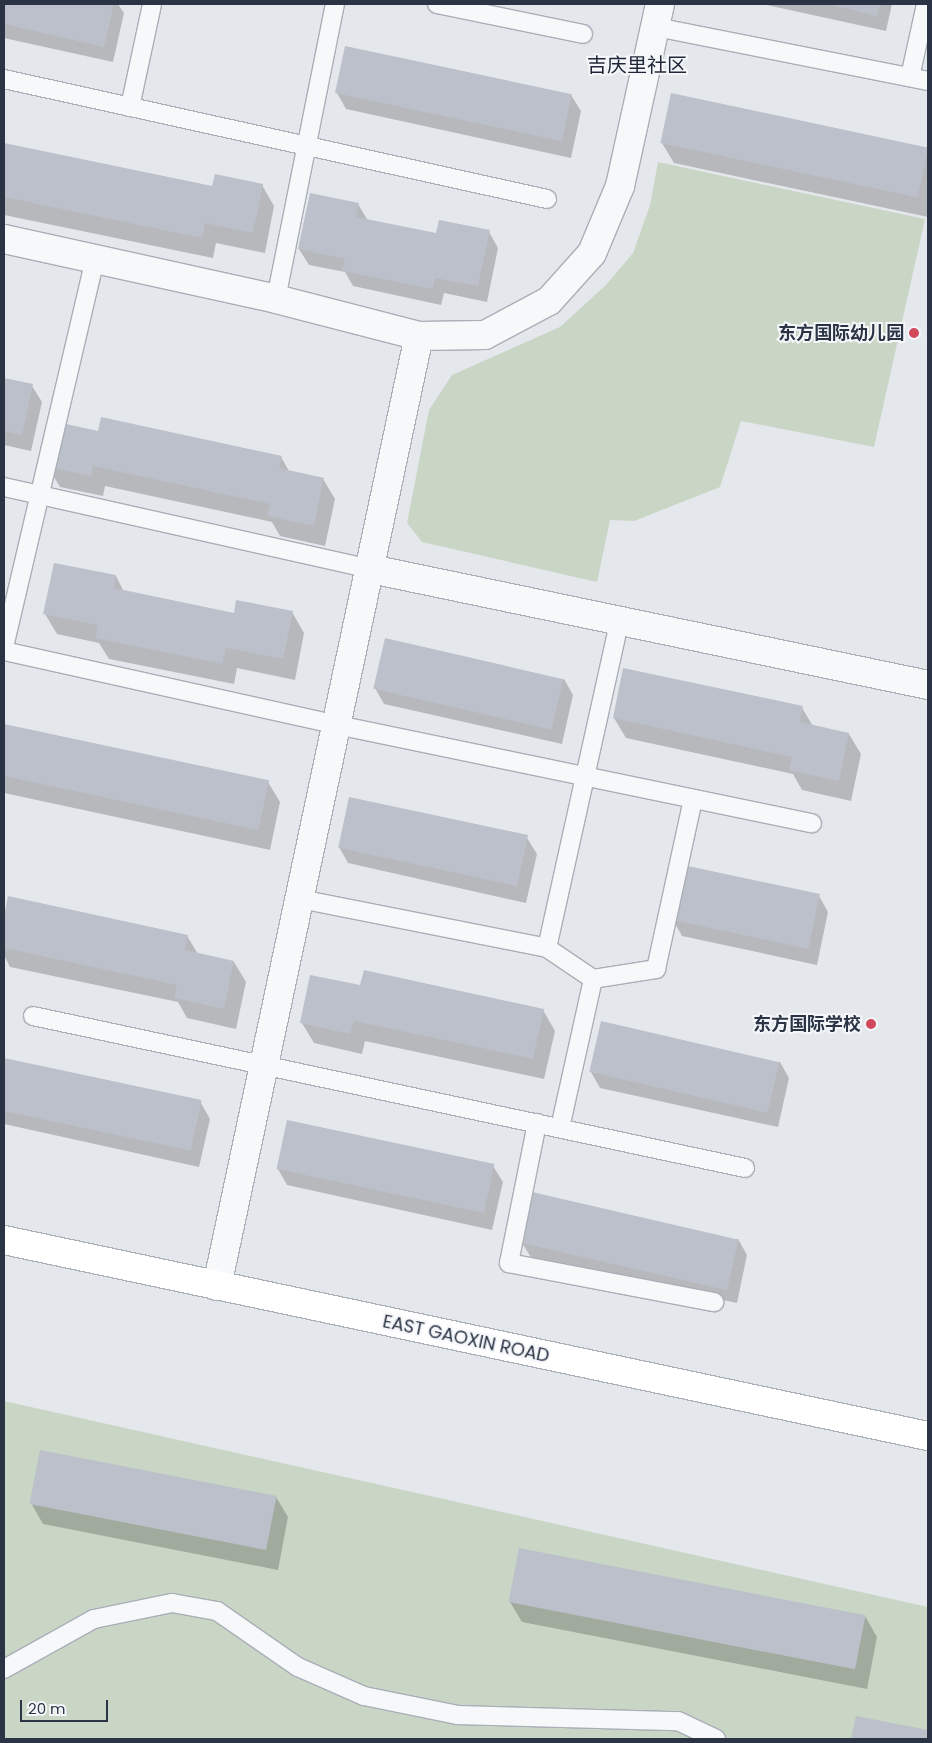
<!DOCTYPE html>
<meta charset="utf-8">
<style>
body{margin:0}
#map{position:relative;width:932px;height:1743px;overflow:hidden;background:#e4e7ec;font-family:Poppins,"Noto Sans SC",sans-serif}
div>[style]{position:absolute}
.green>*{inset:0;background:#c9d6c5}
.shadow>*{inset:0;background:#0003}
.building>*{inset:0;background:#bbc0ca;transform-origin:0 0}
.roads{filter:drop-shadow(1px 0 #a9aeb7) drop-shadow(-1px 0 #a9aeb7) drop-shadow(0 1px #a9aeb7) drop-shadow(0 -1px #a9aeb7)}
.service>*{height:18px;margin:-9px;padding:0 9px;transform-origin:9px;border-radius:9px;background:#f7f8fa}
.minor>*{height:28px;margin:-14px;padding:0 14px;transform-origin:14px;border-radius:14px;background:#f7f8fa}
.secondary>*{height:28px;margin:-14px;padding:0 14px;transform-origin:14px;border-radius:14px;background:#fff}
.dots>*{width:14px;height:14px;translate:-50% -50%;box-sizing:border-box;border:2px solid #f4f6f9;border-radius:50%}
span{translate:-50% -50%;white-space:nowrap;text-align:center;line-height:1.15;-webkit-text-stroke:4px #f4f6f9;paint-order:stroke}
.poi-label{font-size:18px;color:#2b3445;font-weight:700}
.right{translate:-100% -50%;text-align:right}
.street-label{font-size:18px;color:#2b3445}
.quarter-label{font-size:20px;color:#1d2536}
.frame{position:absolute;inset:0;border:5px solid #2b3445;pointer-events:none}
.scale{position:absolute;left:20px;top:1700px;width:88px;height:22px;box-sizing:border-box;border:2px solid #2b3445;border-top:0;padding-left:6px;font-size:15px;line-height:18px;white-space:nowrap;color:#2b3445;-webkit-text-stroke:4px #f4f6f9;paint-order:stroke}
</style>
<div id="map">
<div class="green">
<div style="clip-path:polygon(658px 162px,925px 219px,874px 447px,741px 421px,720px 487px,634px 521px,610px 520px,597px 582px,422px 542px,407px 523px,429px 410px,452px 375px,560px 327px,606px 285px,633px 253px,650px 205px)"></div>
<div style="clip-path:polygon(4px 1401px,928px 1607px,928px 1739px,4px 1739px)"></div>
</div>
<div class="shadow">
<div style="clip-path:polygon(4px 4px,118px 4px,124px 13px,113px 62px,4px 38px)"></div>
<div style="clip-path:polygon(762px 4px,892px 4px,886px 31px)"></div>
<div style="clip-path:polygon(337px 93px,571px 95px,581px 111px,571px 158px,346px 109px)"></div>
<div style="clip-path:polygon(672px 95px,928px 149px,928px 217px,674px 163px,662px 143px)"></div>
<div style="clip-path:polygon(4px 144px,213px 187px,262px 185px,274px 206px,265px 253px,216px 243px,213px 258px,4px 215px)"></div>
<div style="clip-path:polygon(358px 204px,368px 221px,437px 235px,489px 232px,498px 248px,487px 302px,444px 293px,441px 305px,353px 286px,345px 272px,309px 265px,299px 249px)"></div>
<div style="clip-path:polygon(4px 379px,32px 386px,42px 402px,31px 451px,4px 445px)"></div>
<div style="clip-path:polygon(99px 432px,281px 457px,289px 471px,323px 479px,335px 499px,325px 546px,280px 536px,272px 522px,105px 486px,103px 496px,60px 487px,48px 467px)"></div>
<div style="clip-path:polygon(116px 576px,124px 592px,235px 614px,292px 612px,304px 633px,295px 680px,237px 668px,234px 684px,109px 659px,99px 643px,57px 634px,45px 614px)"></div>
<div style="clip-path:polygon(564px 679px,573px 695px,562px 744px,384px 704px,375px 688px)"></div>
<div style="clip-path:polygon(802px 708px,813px 726px,849px 734px,861px 754px,851px 801px,802px 790px,793px 774px,626px 738px,614px 718px)"></div>
<div style="clip-path:polygon(4px 725px,268px 782px,280px 802px,270px 850px,4px 793px)"></div>
<div style="clip-path:polygon(527px 838px,537px 854px,526px 903px,348px 863px,339px 847px)"></div>
<div style="clip-path:polygon(819px 896px,828px 912px,817px 965px,682px 936px,673px 920px)"></div>
<div style="clip-path:polygon(9px 898px,187px 936px,198px 954px,234px 962px,246px 982px,236px 1029px,187px 1018px,178px 1002px,10px 967px,4px 955px,4px 922px)"></div>
<div style="clip-path:polygon(361px 987px,543px 1010px,555px 1031px,544px 1079px,365px 1041px,362px 1054px,314px 1043px,302px 1023px)"></div>
<div style="clip-path:polygon(4px 1060px,201px 1103px,210px 1119px,199px 1167px,4px 1124px)"></div>
<div style="clip-path:polygon(780px 1062px,789px 1078px,778px 1127px,600px 1088px,591px 1072px)"></div>
<div style="clip-path:polygon(493px 1166px,503px 1182px,492px 1230px,287px 1185px,278px 1169px)"></div>
<div style="clip-path:polygon(738px 1239px,747px 1255px,737px 1303px,532px 1259px,522px 1243px)"></div>
<div style="clip-path:polygon(276px 1497px,288px 1517px,278px 1570px,43px 1524px,31px 1503px)"></div>
<div style="clip-path:polygon(510px 1602px,865px 1616px,877px 1637px,867px 1689px,522px 1622px)"></div>
<div style="clip-path:polygon(857px 1717px,928px 1731px,928px 1739px,853px 1739px)"></div>
</div>
<div class="building">
<div style="clip-path:polygon(4px 4px,114px 4px,104px 47px,4px 24px)"></div>
<div style="clip-path:polygon(827px 4px,880px 4px,877px 16px)"></div>
<div style="left:345px;top:46px;width:232px;height:48px;rotate:12deg"></div>
<div style="left:671px;top:93px;width:263px;height:51px;rotate:12deg"></div>
<div style="clip-path:polygon(4px 143px,212px 186px,215px 174px,263px 184px,253px 233px,205px 223px,202px 238px,4px 197px)"></div>
<div style="clip-path:polygon(310px 193px,359px 203px,356px 217px,436px 233px,439px 220px,490px 230px,478px 286px,435px 278px,432px 289px,342px 271px,345px 259px,298px 249px)"></div>
<div style="clip-path:polygon(4px 378px,33px 384px,22px 435px,4px 431px)"></div>
<div style="clip-path:polygon(101px 417px,282px 456px,279px 468px,324px 478px,314px 526px,267px 516px,270px 504px,93px 466px,91px 476px,47px 467px,57px 422px,98px 431px)"></div>
<div style="clip-path:polygon(54px 563px,116px 575px,114px 588px,234px 613px,236px 600px,293px 611px,283px 659px,226px 648px,222px 664px,95px 638px,98px 625px,43px 614px)"></div>
<div style="left:385px;top:638px;width:183px;height:52px;rotate:13deg"></div>
<div style="clip-path:polygon(623px 668px,803px 706px,800px 722px,849px 733px,839px 781px,789px 770px,792px 757px,613px 718px)"></div>
<div style="left:4px;top:724px;width:271px;height:51px;rotate:12deg"></div>
<div style="left:349px;top:797px;width:183px;height:52px;rotate:12deg"></div>
<div style="left:683px;top:865px;width:140px;height:56px;rotate:12deg"></div>
<div style="clip-path:polygon(8px 896px,188px 935px,185px 950px,234px 961px,224px 1009px,174px 998px,177px 985px,4px 948px,4px 917px)"></div>
<div style="clip-path:polygon(364px 970px,544px 1009px,533px 1059px,354px 1021px,350px 1034px,300px 1023px,310px 975px,360px 985px)"></div>
<div style="left:601px;top:1021px;width:183px;height:52px;rotate:13deg"></div>
<div style="left:4px;top:1058px;width:202px;height:52px;rotate:12deg"></div>
<div style="left:287px;top:1120px;width:212px;height:50px;rotate:12deg"></div>
<div style="left:532px;top:1192px;width:212px;height:52px;rotate:13deg"></div>
<div style="left:40px;top:1450px;width:241px;height:55px;rotate:11deg"></div>
<div style="left:519px;top:1548px;width:353px;height:55px;rotate:11deg"></div>
<div style="clip-path:polygon(856px 1716px,928px 1730px,928px 1739px,851px 1739px)"></div>
</div>
<div class="roads">
<div class="service">
<div style="left:437px;top:4px;width:149px;rotate:11.6deg"></div>
<div style="left:656px;top:27px;width:277px;rotate:11.2deg"></div>
<div style="left:910px;top:77px;width:75px;rotate:-77.6deg"></div>
<div style="left:4px;top:79px;width:556px;rotate:12.46deg"></div>
<div style="left:130px;top:107px;width:105px;rotate:-77.9deg"></div>
<div style="left:276px;top:299px;width:301px;rotate:-78.7deg"></div>
<div style="left:4px;top:487px;width:376px;rotate:12.6deg"></div>
<div style="left:4px;top:647px;width:399px;rotate:-76.8deg"></div>
<div style="left:4px;top:651px;width:341px;rotate:12.5deg"></div>
<div style="left:337px;top:725px;width:485px;rotate:11.7deg"></div>
<div style="left:300px;top:899px;width:252px;rotate:11.2deg"></div>
<div style="left:593px;top:979px;width:64px;rotate:-9deg"></div>
<div style="left:656px;top:969px;width:174px;rotate:-77.7deg"></div>
<div style="left:33px;top:1016px;width:728px;rotate:12.05deg"></div>
<div style="left:537px;top:1123px;width:143px;rotate:101.3deg"></div>
<div style="left:509px;top:1263px;width:209px;rotate:10.8deg"></div>
<div style="left:560px;top:1128px;width:153px;rotate:-77.5deg"></div>
<div style="left:593px;top:979px;width:55px;rotate:-146deg"></div>
<div style="left:547px;top:948px;width:336px;rotate:-77.5deg"></div>
<div style="left:4px;top:1669px;width:103px;rotate:-29.1deg"></div>
<div style="left:94px;top:1619px;width:80px;rotate:-11.6deg"></div>
<div style="left:172px;top:1603px;width:46px;rotate:10.1deg"></div>
<div style="left:217px;top:1611px;width:98px;rotate:34.7deg"></div>
<div style="left:298px;top:1667px;width:72px;rotate:23.7deg"></div>
<div style="left:364px;top:1696px;width:95px;rotate:11.5deg"></div>
<div style="left:457px;top:1715px;width:221px;rotate:1.6deg"></div>
<div style="left:678px;top:1721px;width:42px;rotate:25.3deg"></div>
</div>
<div class="minor">
<div style="left:4px;top:239px;width:279px;rotate:12.4deg"></div>
<div style="left:276px;top:299px;width:148px;rotate:14.5deg"></div>
<div style="left:419px;top:336px;width:66px;rotate:-0.9deg"></div>
<div style="left:485px;top:335px;width:72px;rotate:-28deg"></div>
<div style="left:549px;top:301px;width:64px;rotate:-48.1deg"></div>
<div style="left:592px;top:253px;width:73px;rotate:-67.3deg"></div>
<div style="left:620px;top:186px;width:186px;rotate:-77.6deg"></div>
<div style="left:371px;top:569px;width:569px;rotate:11.76deg"></div>
<div style="left:217px;top:1286px;width:971px;rotate:-78deg"></div>
</div>
<div class="secondary">
<div style="left:4px;top:1240px;width:945px;rotate:11.98deg"></div>
</div>
</div>
<div class="dots">
<div style="left:914px;top:333px;background:#d1495b"></div>
<div style="left:871px;top:1024px;background:#d1495b"></div>
</div>
<div class="poi-label">
<span class="right" style="left:904px;top:333px">东方国际幼儿园</span>
<span class="right" style="left:861px;top:1024px">东方国际学校</span>
</div>
<div class="street-label">
<span style="left:466px;top:1339px;rotate:12deg">EAST GAOXIN ROAD</span>
</div>
<div class="quarter-label">
<span style="left:637px;top:65px">吉庆里社区</span>
</div>
<div class="frame"></div>
<div class="scale">20 m</div>
</div>
